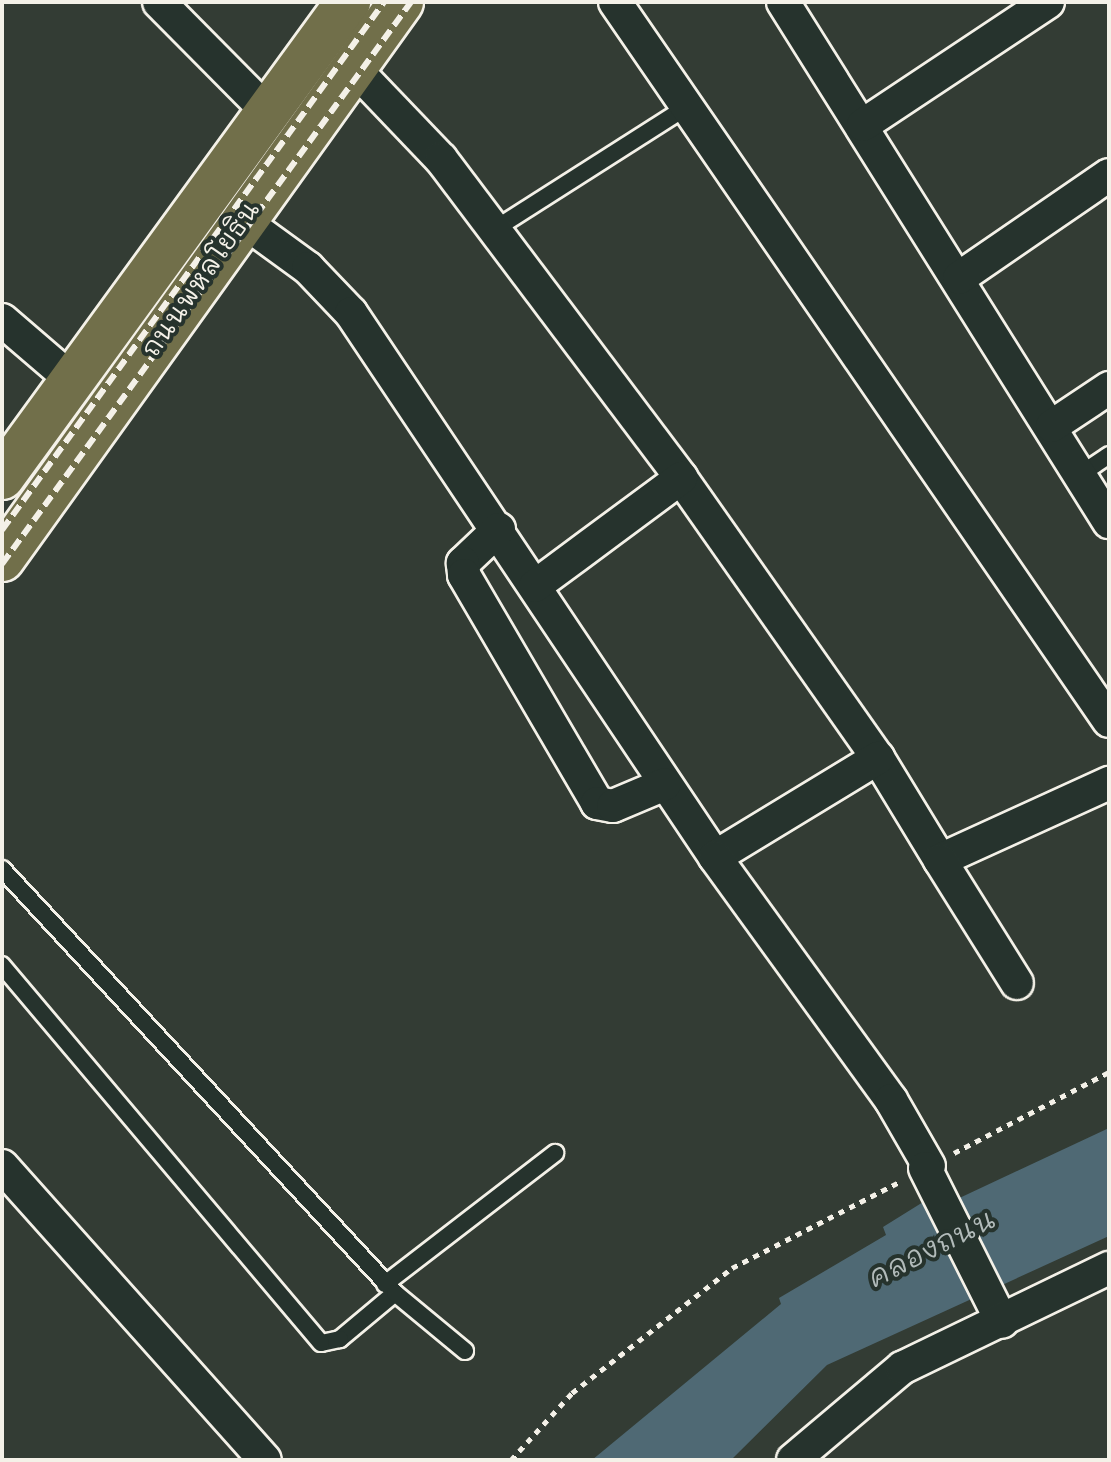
<!DOCTYPE html>
<meta charset="utf-8">
<style>
body{margin:0}
#map{position:relative;width:1111px;height:1462px;overflow:hidden;background:#333c34;font-family:Mali,"Playpen Sans Thai",sans-serif}
div>[style]{position:absolute}
.water>*{inset:0;background:#4f6974}
.path>*{height:5px;margin-top:-2.5px;transform-origin:0;background:repeating-linear-gradient(90deg,#f4f1e8 0 6px,transparent 0 12px)}
.roads{filter:drop-shadow(2px 0 #f4f1e8) drop-shadow(-2px 0 #f4f1e8) drop-shadow(0 2px #f4f1e8) drop-shadow(0 -2px #f4f1e8)}
.service>*{height:16px;margin:-8px;padding:0 8px;transform-origin:8px;border-radius:8px;background:#26332d}
.minor>*{height:32px;margin:-16px;padding:0 16px;transform-origin:16px;border-radius:16px;background:#26332d}
.primary>*{height:44px;margin:-22px;padding:0 22px;transform-origin:22px;border-radius:22px;background:#716f4a}
.rail>*{height:6px;margin-top:-3px;transform-origin:0;background:repeating-linear-gradient(90deg,#f4f1e8 0 12px,transparent 0 18px)}
span{translate:-50% -50%;white-space:nowrap;text-align:center;line-height:1.15;-webkit-text-stroke:8px #26332d;paint-order:stroke}
.street-label{font-size:26px;color:#f4f1e8}
.water-label{font-size:28px;color:#b2bbba;font-style:italic}
.frame{position:absolute;inset:0;border:4px solid #f4f1e8;pointer-events:none}
</style>
<div id="map">
<div class="water">
<div style="clip-path:polygon(1109px 1128px,1109px 1236px,827px 1365px,731px 1460px,592px 1460px,781px 1304px,779px 1298px,886px 1235px,883px 1227px,928px 1199px,936px 1209px)"></div>
</div>
<div class="path">
<div style="left:954px;top:1153px;width:175px;rotate:-27.6deg"></div>
<div style="left:511px;top:1460px;width:91px;rotate:-47.7deg"></div>
<div style="left:572px;top:1393px;width:203px;rotate:-38deg"></div>
<div style="left:732px;top:1268px;width:188px;rotate:-27.2deg"></div>
</div>
<div class="roads">
<div class="service">
<div style="left:492px;top:231px;width:231px;rotate:-32.5deg"></div>
<div style="left:1078px;top:476px;width:37px;rotate:-34deg"></div>
<div style="left:2px;top:869px;width:578px;rotate:47.17deg"></div>
<div style="left:395px;top:1293px;width:72px;rotate:140.1deg"></div>
<div style="left:340px;top:1339px;width:19px;rotate:168deg"></div>
<div style="left:321px;top:1343px;width:495px;rotate:-130.2deg"></div>
<div style="left:385px;top:1284px;width:215px;rotate:-37.6deg"></div>
<div style="left:395px;top:1293px;width:91px;rotate:39.6deg"></div>
</div>
<div class="minor">
<div style="left:159px;top:2px;width:155px;rotate:45.3deg"></div>
<div style="left:615px;top:2px;width:872px;rotate:55.51deg"></div>
<div style="left:783px;top:2px;width:614px;rotate:57.92deg"></div>
<div style="left:353px;top:67px;width:127px;rotate:46.3deg"></div>
<div style="left:441px;top:159px;width:399px;rotate:53deg"></div>
<div style="left:681px;top:478px;width:342px;rotate:54.9deg"></div>
<div style="left:878px;top:758px;width:119px;rotate:58.7deg"></div>
<div style="left:940px;top:860px;width:186px;rotate:-24.5deg"></div>
<div style="left:863px;top:125px;width:222px;rotate:-33.6deg"></div>
<div style="left:242px;top:220px;width:82px;rotate:36deg"></div>
<div style="left:308px;top:268px;width:62px;rotate:46.3deg"></div>
<div style="left:351px;top:313px;width:655px;rotate:56.21deg"></div>
<div style="left:715px;top:857px;width:191px;rotate:-31.3deg"></div>
<div style="left:959px;top:278px;width:182px;rotate:-34.5deg"></div>
<div style="left:2px;top:320px;width:95px;rotate:40.7deg"></div>
<div style="left:1052px;top:426px;width:69px;rotate:-33.7deg"></div>
<div style="left:499px;top:529px;width:50px;rotate:136.6deg"></div>
<div style="left:463px;top:563px;width:12px;rotate:85deg"></div>
<div style="left:464px;top:575px;width:264px;rotate:59.7deg"></div>
<div style="left:597px;top:803px;width:16px;rotate:11deg"></div>
<div style="left:613px;top:806px;width:56px;rotate:-22.9deg"></div>
<div style="left:535px;top:586px;width:182px;rotate:-36.5deg"></div>
<div style="left:715px;top:857px;width:300px;rotate:54.1deg"></div>
<div style="left:891px;top:1100px;width:76px;rotate:60.1deg"></div>
<div style="left:940px;top:860px;width:145px;rotate:58deg"></div>
<div style="left:2px;top:1166px;width:394px;rotate:48.2deg"></div>
<div style="left:925px;top:1168px;width:172px;rotate:63.4deg"></div>
<div style="left:793px;top:1460px;width:143px;rotate:-40.2deg"></div>
<div style="left:902px;top:1368px;width:230px;rotate:-25.8deg"></div>
</div>
<div class="primary">
<div style="left:2px;top:477px;width:588px;rotate:-53.93deg"></div>
<div style="left:2px;top:559px;width:685px;rotate:-54.38deg"></div>
</div>
</div>
<div class="rail">
<div style="left:2px;top:530px;width:652px;rotate:-54.11deg"></div>
<div style="left:2px;top:564px;width:695px;rotate:-53.95deg"></div>
</div>
<div class="street-label">
<span style="left:200px;top:279px;rotate:-55deg">ถนนพหลโยธิน</span>
</div>
<div class="water-label">
<span style="left:931px;top:1247px;rotate:-27deg">คลองถนน</span>
</div>
<div class="frame"></div>
</div>
